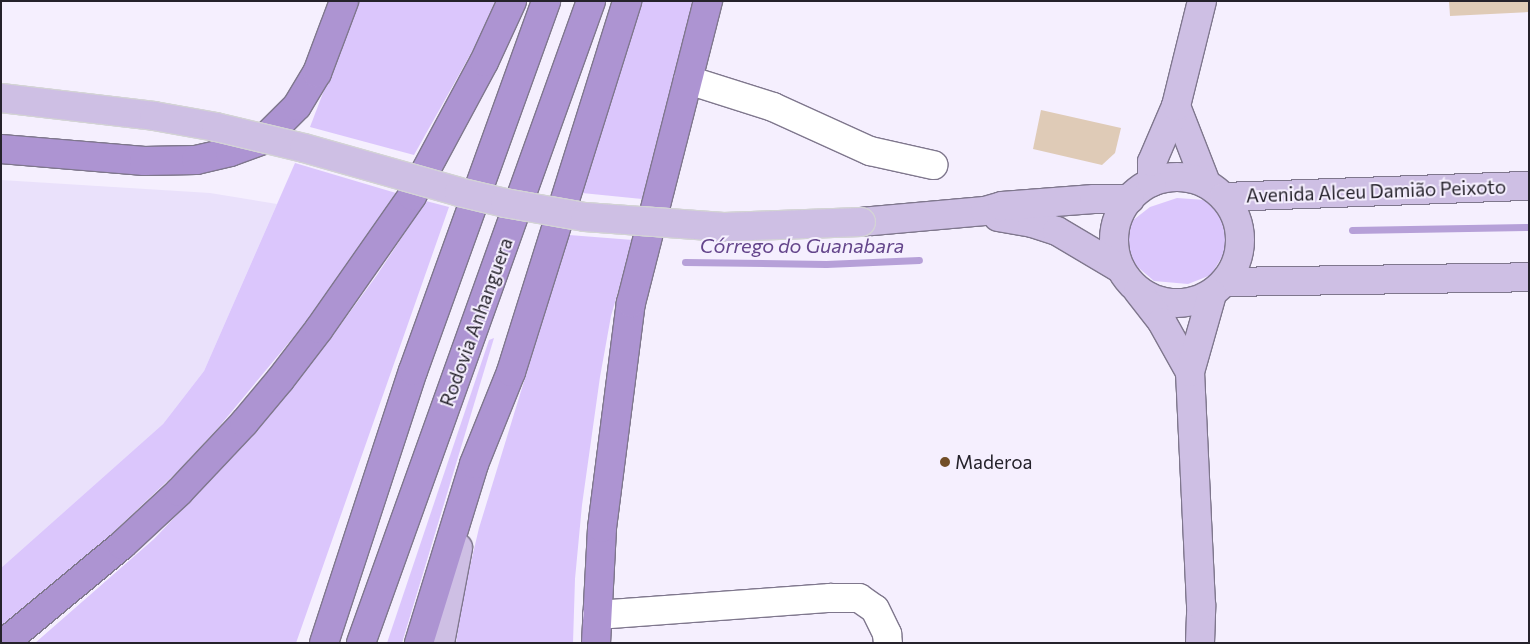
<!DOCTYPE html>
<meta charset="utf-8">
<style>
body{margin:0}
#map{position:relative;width:1530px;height:644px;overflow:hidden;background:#f5effe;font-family:Commissioner,sans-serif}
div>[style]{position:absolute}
.built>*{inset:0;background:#eae1fb}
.green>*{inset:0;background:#dbc6fc}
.stream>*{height:7px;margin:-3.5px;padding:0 3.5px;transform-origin:3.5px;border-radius:3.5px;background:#b6a0d8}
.building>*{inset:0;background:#dfcbb7}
.roads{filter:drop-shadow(1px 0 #7f778d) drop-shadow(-1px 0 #7f778d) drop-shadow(0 1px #7f778d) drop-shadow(0 -1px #7f778d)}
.minor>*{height:28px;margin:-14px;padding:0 14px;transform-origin:14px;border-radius:14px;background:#fff}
.major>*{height:28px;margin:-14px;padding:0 14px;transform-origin:14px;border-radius:14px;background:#cebfe4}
.major>.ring{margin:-14px;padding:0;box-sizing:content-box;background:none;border:28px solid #cebfe4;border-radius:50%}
.highway>*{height:28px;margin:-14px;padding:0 14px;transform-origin:14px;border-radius:14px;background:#ad94d2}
.bridges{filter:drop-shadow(1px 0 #d3d3d5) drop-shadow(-1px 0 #d3d3d5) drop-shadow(0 1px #d3d3d5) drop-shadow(0 -1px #d3d3d5)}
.major-bridge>*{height:28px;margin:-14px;padding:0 14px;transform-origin:14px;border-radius:14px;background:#cebfe4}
.dots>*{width:14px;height:14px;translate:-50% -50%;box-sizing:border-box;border:2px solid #f5effe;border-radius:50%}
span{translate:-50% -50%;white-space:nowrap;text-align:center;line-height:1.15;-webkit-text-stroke:4px #f5effe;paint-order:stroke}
.street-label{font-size:19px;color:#25222b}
.poi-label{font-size:19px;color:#25222b}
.left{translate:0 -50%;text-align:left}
.water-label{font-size:20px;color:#64458b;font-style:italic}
.frame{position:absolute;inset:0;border:2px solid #25222b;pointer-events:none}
</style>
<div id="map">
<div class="built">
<div style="clip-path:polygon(1px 180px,210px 193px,277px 204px,204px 371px,163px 424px,1px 568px)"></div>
</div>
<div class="green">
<div style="clip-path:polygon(358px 1px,497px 1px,488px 23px,414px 155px,310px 127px)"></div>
<div style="clip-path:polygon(641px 1px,694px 1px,642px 199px,582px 193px)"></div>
<div style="clip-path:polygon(295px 163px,396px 193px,315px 311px,218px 428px,177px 472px,90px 554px,1px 628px,1px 568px,163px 424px,204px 371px)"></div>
<div style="clip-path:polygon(1177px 198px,1205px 200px,1218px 213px,1226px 227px,1226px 250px,1211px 275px,1188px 284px,1154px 281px,1133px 263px,1125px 235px,1132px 221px,1150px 207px)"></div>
<div style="clip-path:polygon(426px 201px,449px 207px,296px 643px,35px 643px,154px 539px,239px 450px,328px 342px,377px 275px)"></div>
<div style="clip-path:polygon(569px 235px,633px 240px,611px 316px,600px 377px,582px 505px,575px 579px,573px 643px,456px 643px,463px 596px,479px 528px)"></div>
<div style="clip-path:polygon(494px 338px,402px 643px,387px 643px,489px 340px)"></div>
</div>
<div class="stream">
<div style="left:1352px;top:230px;width:177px;rotate:-1deg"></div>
<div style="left:685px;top:262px;width:141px;rotate:0.8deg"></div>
<div style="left:826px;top:264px;width:93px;rotate:-2.5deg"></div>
</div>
<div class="building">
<div style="clip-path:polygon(1449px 1px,1529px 1px,1529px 12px,1450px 16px)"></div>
<div style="clip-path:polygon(1041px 110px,1121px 128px,1115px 153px,1102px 165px,1033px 149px)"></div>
</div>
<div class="roads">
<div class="minor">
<div style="left:688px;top:80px;width:89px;rotate:17.6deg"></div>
<div style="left:773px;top:107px;width:107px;rotate:24.4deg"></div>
<div style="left:870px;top:151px;width:65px;rotate:12.5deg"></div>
<div style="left:597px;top:615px;width:234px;rotate:-4.2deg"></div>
<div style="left:830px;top:598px;width:29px"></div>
<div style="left:859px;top:598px;width:19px;rotate:35deg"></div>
<div style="left:875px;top:609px;width:28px;rotate:64deg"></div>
<div style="left:887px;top:634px;width:9px;rotate:84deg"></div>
</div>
<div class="major">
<div style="left:1176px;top:106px;width:83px;rotate:68.7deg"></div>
<div class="ring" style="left:1114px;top:177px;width:98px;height:98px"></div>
<div style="left:1152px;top:182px;width:20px;rotate:-90deg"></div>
<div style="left:1152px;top:162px;width:61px;rotate:-66.8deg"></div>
<div style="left:1176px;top:106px;width:108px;rotate:-76.1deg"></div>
<div style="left:1224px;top:197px;width:305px;rotate:-2.1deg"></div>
<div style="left:998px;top:217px;width:35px;rotate:10deg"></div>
<div style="left:1032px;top:223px;width:26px;rotate:18deg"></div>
<div style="left:1057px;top:231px;width:74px;rotate:30.7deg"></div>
<div style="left:861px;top:222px;width:124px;rotate:-5.1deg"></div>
<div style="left:985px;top:211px;width:18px;rotate:-16deg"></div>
<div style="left:1002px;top:206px;width:92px;rotate:-4.4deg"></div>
<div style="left:1094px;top:199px;width:36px"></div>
<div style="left:1225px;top:282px;width:304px;rotate:-0.9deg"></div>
<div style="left:1138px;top:291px;width:39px;rotate:52deg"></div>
<div style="left:1162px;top:322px;width:57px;rotate:60.8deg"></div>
<div style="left:440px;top:643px;width:97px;rotate:-79.3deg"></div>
<div style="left:1200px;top:643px;width:38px;rotate:-88deg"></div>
<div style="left:1201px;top:605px;width:233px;rotate:-92.7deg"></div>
<div style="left:1190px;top:372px;width:81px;rotate:-74.2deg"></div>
</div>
<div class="highway">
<div style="left:1px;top:149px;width:144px;rotate:4.8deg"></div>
<div style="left:144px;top:161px;width:52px;rotate:-1.1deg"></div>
<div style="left:196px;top:160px;width:35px;rotate:-13deg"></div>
<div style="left:230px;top:152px;width:35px;rotate:-20deg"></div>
<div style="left:263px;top:140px;width:48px;rotate:-45deg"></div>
<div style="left:297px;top:106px;width:39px;rotate:-59deg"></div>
<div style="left:317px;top:73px;width:77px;rotate:-69.4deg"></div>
<div style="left:4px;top:643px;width:153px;rotate:-39.7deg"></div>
<div style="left:122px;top:545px;width:78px;rotate:-42.9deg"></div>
<div style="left:179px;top:492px;width:95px;rotate:-46.7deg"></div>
<div style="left:244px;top:423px;width:56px;rotate:-50.1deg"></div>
<div style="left:280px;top:380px;width:64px;rotate:-52.6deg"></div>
<div style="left:319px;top:329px;width:162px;rotate:-55deg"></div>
<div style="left:412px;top:196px;width:152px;rotate:-61.8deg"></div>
<div style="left:484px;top:62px;width:67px;rotate:-65.3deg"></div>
<div style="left:324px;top:643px;width:286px;rotate:-71.9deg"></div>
<div style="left:413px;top:371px;width:393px;rotate:-70.2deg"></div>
<div style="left:361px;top:643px;width:682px;rotate:-70.29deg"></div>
<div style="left:419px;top:643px;width:187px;rotate:-72.9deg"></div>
<div style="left:474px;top:464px;width:99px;rotate:-68.1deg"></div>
<div style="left:511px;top:372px;width:389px;rotate:-72.6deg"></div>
<div style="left:596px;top:643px;width:115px;rotate:-87deg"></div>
<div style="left:602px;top:528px;width:227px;rotate:-82.7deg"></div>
<div style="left:631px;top:303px;width:312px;rotate:-75.7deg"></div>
</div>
</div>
<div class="bridges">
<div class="major-bridge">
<div style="left:1px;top:98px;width:154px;rotate:6.7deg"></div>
<div style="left:154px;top:116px;width:63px;rotate:10.1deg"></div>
<div style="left:216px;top:127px;width:90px;rotate:13.4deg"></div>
<div style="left:304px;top:148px;width:161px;rotate:15.8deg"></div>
<div style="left:459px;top:192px;width:47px;rotate:13.4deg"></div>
<div style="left:505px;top:203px;width:81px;rotate:9.9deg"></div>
<div style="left:585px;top:217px;width:139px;rotate:4.1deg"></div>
<div style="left:724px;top:227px;width:137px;rotate:-2.1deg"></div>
</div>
</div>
<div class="dots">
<div style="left:945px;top:462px;background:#714d27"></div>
</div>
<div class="street-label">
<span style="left:1376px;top:191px;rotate:-2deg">Avenida Alceu Damião Peixoto</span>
<span style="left:476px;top:322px;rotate:-70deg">Rodovia Anhanguera</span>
</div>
<div class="poi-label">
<span class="left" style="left:955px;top:462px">Maderoa</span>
</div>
<div class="water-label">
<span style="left:802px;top:245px">Córrego do Guanabara</span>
</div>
<div class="frame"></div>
</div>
